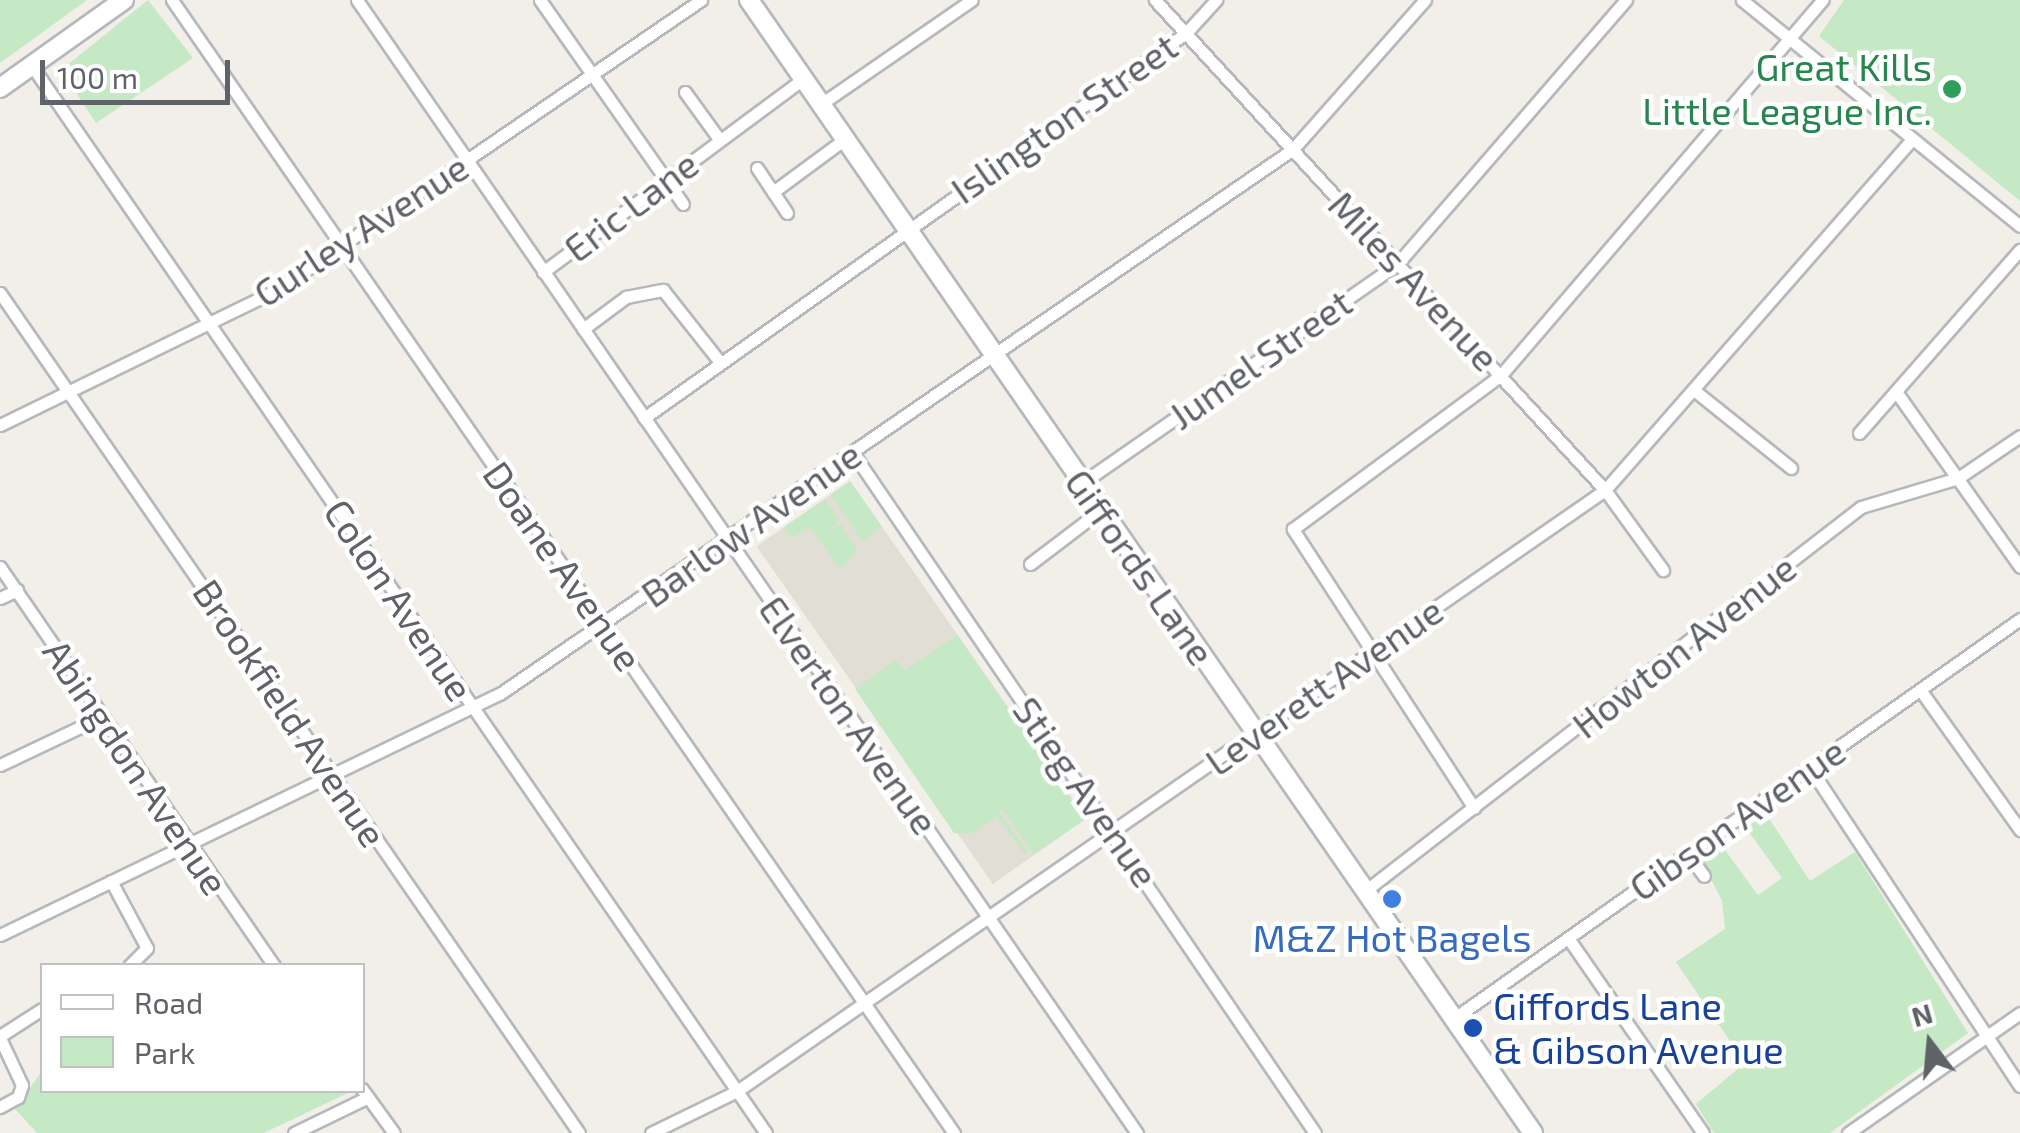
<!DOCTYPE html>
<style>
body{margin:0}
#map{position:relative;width:2020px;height:1133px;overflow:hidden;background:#f1efe8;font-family:"Exo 2",sans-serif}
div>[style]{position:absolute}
.education>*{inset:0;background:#e1ded6;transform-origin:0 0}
.green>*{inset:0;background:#c5e8c5;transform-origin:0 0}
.roads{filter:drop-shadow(2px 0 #b5b8bc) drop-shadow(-2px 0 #b5b8bc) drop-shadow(0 2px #b5b8bc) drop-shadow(0 -2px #b5b8bc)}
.street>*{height:11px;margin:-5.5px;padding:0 5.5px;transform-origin:5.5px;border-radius:5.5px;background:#fff}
.secondary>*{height:18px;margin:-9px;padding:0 9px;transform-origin:9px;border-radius:9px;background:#fff}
.dots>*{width:28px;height:28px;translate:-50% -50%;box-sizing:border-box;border:5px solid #fff;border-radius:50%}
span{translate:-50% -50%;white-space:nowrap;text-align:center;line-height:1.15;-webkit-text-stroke:9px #fff;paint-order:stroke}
.leisure-label{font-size:38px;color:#27864d}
.right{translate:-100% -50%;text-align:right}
.street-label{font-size:38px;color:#5f6368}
.shop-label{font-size:38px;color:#366cbe}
.transit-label{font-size:38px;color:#164399}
.left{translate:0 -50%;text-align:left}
.legend{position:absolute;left:40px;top:963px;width:325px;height:130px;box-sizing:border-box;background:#fff;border:2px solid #bfc1c3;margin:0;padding:12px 18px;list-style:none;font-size:30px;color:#5f6368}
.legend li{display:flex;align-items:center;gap:20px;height:50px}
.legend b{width:50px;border:2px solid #bfc1c3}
.north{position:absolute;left:1880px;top:993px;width:100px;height:100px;-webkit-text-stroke:8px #fff;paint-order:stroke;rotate:344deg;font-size:28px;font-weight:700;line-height:40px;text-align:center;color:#5f6368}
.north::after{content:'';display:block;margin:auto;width:35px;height:45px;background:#5f6368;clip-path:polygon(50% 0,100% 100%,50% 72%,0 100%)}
.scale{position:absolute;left:40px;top:60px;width:190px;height:45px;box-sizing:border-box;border:5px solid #5f6368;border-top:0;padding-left:12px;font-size:30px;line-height:35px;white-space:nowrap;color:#5f6368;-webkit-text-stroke:8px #fff;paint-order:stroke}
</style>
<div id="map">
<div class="education">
<div style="left:850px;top:481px;width:412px;height:114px;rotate:55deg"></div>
</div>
<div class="green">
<div style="clip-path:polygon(0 0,87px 0,0 63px)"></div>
<div style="clip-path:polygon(148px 0,193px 58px,96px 123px,61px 70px)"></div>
<div style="clip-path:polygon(1844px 0,2020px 0,2020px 201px,1819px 36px)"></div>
<div style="left:850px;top:481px;width:56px;height:24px;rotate:55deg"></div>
<div style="clip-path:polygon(825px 499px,839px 520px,827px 532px,841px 524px,857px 550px,840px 569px,811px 528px,791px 537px,784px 527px)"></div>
<div style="clip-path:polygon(957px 635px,1084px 820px,1034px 854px,1002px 808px,998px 811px,1028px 852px,1025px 854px,997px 817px,969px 834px,954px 833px,855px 689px,896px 660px,905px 671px)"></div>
<div style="clip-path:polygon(1766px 814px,1810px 881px,1855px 852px,1968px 1033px,1830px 1133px,1714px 1133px,1696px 1104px,1745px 1063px,1676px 962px,1725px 929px,1722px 901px,1702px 861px,1722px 846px,1758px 895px,1782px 878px,1746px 828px)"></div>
<div style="clip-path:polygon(42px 1071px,42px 1090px,352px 1091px,264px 1133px,37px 1133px,15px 1109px)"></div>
</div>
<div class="roads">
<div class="street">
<div style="left:172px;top:0;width:1377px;rotate:55.39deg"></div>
<div style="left:357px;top:0;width:1376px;rotate:55.46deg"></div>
<div style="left:540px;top:0;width:249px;rotate:55deg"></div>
<div style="left:1155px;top:0;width:665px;rotate:47.44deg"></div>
<div style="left:1605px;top:490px;width:99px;rotate:54.1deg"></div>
<div style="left:1742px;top:0;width:358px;rotate:39.1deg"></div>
<div style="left:32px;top:66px;width:1295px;rotate:55.48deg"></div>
<div style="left:685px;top:92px;width:58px;rotate:54.1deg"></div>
<div style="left:821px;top:104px;width:183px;rotate:-34.6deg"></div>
<div style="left:757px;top:168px;width:54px;rotate:56.3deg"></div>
<div style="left:773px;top:192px;width:89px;rotate:-36.4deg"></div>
<div style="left:543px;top:272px;width:324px;rotate:-36.6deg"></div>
<div style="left:0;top:293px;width:1020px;rotate:55.42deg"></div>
<div style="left:583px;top:329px;width:54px;rotate:-36.7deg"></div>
<div style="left:626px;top:297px;width:38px;rotate:-11deg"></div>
<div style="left:663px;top:290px;width:90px;rotate:51.7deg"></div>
<div style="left:1695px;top:391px;width:123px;rotate:38.7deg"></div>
<div style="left:1897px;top:393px;width:213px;rotate:54.7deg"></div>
<div style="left:644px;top:418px;width:665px;rotate:-35.39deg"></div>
<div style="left:1186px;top:33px;width:45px;rotate:-47.7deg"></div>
<div style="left:0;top:425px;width:306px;rotate:-26deg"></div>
<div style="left:275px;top:291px;width:516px;rotate:-34.34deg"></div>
<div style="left:1859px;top:433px;width:244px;rotate:-48.7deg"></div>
<div style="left:853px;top:453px;width:822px;rotate:55.81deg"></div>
<div style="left:1082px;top:483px;width:385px;rotate:-34.8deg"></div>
<div style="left:1398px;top:263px;width:348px;rotate:-49.1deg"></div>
<div style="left:1030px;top:564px;width:89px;rotate:-37.3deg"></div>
<div style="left:0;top:567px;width:484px;rotate:55.5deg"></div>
<div style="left:0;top:598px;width:19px;rotate:-25deg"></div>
<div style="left:1921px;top:691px;width:171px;rotate:54.5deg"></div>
<div style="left:0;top:765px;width:112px;rotate:-25.4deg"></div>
<div style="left:1810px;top:768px;width:381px;rotate:56.6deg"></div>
<div style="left:1474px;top:808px;width:333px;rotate:-123deg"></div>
<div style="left:1293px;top:529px;width:259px;rotate:-36.5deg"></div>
<div style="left:1501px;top:375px;width:494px;rotate:-49.4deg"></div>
<div style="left:1688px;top:854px;width:27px;rotate:54deg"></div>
<div style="left:111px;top:881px;width:76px;rotate:61.8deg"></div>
<div style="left:147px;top:948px;width:25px;rotate:135deg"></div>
<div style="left:1365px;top:891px;width:627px;rotate:-37.75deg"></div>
<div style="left:1861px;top:507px;width:101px;rotate:-16.6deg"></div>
<div style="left:1958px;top:478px;width:75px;rotate:-34.1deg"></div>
<div style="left:0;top:935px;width:556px;rotate:-25.78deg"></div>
<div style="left:501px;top:693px;width:961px;rotate:-34.48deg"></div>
<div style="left:1293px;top:149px;width:199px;rotate:-48.5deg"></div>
<div style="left:1568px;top:938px;width:237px;rotate:55.3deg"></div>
<div style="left:1453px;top:1019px;width:694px;rotate:-35.2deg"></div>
<div style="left:0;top:1036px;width:50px;rotate:-32.7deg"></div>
<div style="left:0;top:1038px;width:52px;rotate:64.9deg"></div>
<div style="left:22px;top:1085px;width:13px;rotate:108deg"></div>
<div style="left:18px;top:1097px;width:21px;rotate:151deg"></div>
<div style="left:362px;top:1089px;width:54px;rotate:54deg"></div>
<div style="left:294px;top:1133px;width:82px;rotate:-25.9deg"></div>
<div style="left:651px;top:1133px;width:96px;rotate:-26deg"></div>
<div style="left:737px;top:1091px;width:1056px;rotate:-34.7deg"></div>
<div style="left:1605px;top:490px;width:466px;rotate:-48.8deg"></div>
<div style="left:1848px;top:1133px;width:210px;rotate:-34.9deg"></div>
</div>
<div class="secondary">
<div style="left:749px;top:0;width:1378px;rotate:55.32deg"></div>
<div style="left:0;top:88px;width:152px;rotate:-35.4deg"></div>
</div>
</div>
<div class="dots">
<div style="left:1952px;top:89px;background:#2e9e5b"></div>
<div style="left:1392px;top:899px;background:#3f7fe0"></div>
<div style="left:1473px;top:1028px;background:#1a4fb4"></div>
</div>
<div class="leisure-label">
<span class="right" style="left:1932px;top:89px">Great Kills<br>Little League Inc.</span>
</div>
<div class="street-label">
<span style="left:1064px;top:118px;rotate:-35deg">Islington Street</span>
<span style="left:631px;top:206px;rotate:-37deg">Eric Lane</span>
<span style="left:361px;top:230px;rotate:-33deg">Gurley Avenue</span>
<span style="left:1414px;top:281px;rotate:47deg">Miles Avenue</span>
<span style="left:1260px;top:359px;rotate:-35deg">Jumel Street</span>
<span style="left:751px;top:524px;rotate:-35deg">Barlow Avenue</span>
<span style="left:563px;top:566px;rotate:55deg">Doane Avenue</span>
<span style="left:1140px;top:567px;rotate:55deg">Giffords Lane</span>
<span style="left:399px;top:600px;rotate:56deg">Colon Avenue</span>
<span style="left:1684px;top:646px;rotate:-38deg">Howton Avenue</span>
<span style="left:1324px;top:686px;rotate:-35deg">Leverett Avenue</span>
<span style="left:290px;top:713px;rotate:56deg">Brookfield Avenue</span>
<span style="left:849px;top:715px;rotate:55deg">Elverton Avenue</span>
<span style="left:136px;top:767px;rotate:56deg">Abingdon Avenue</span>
<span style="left:1086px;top:792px;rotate:55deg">Stieg Avenue</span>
<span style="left:1737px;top:819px;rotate:-35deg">Gibson Avenue</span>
</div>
<div class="shop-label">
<span style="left:1392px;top:938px">M&amp;Z Hot Bagels</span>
</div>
<div class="transit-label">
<span class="left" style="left:1493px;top:1028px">Giffords Lane<br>&amp; Gibson Avenue</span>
</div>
<ul class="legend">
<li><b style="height:12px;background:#fff"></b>Road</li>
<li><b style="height:28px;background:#c5e8c5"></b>Park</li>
</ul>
<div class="north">N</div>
<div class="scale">100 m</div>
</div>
